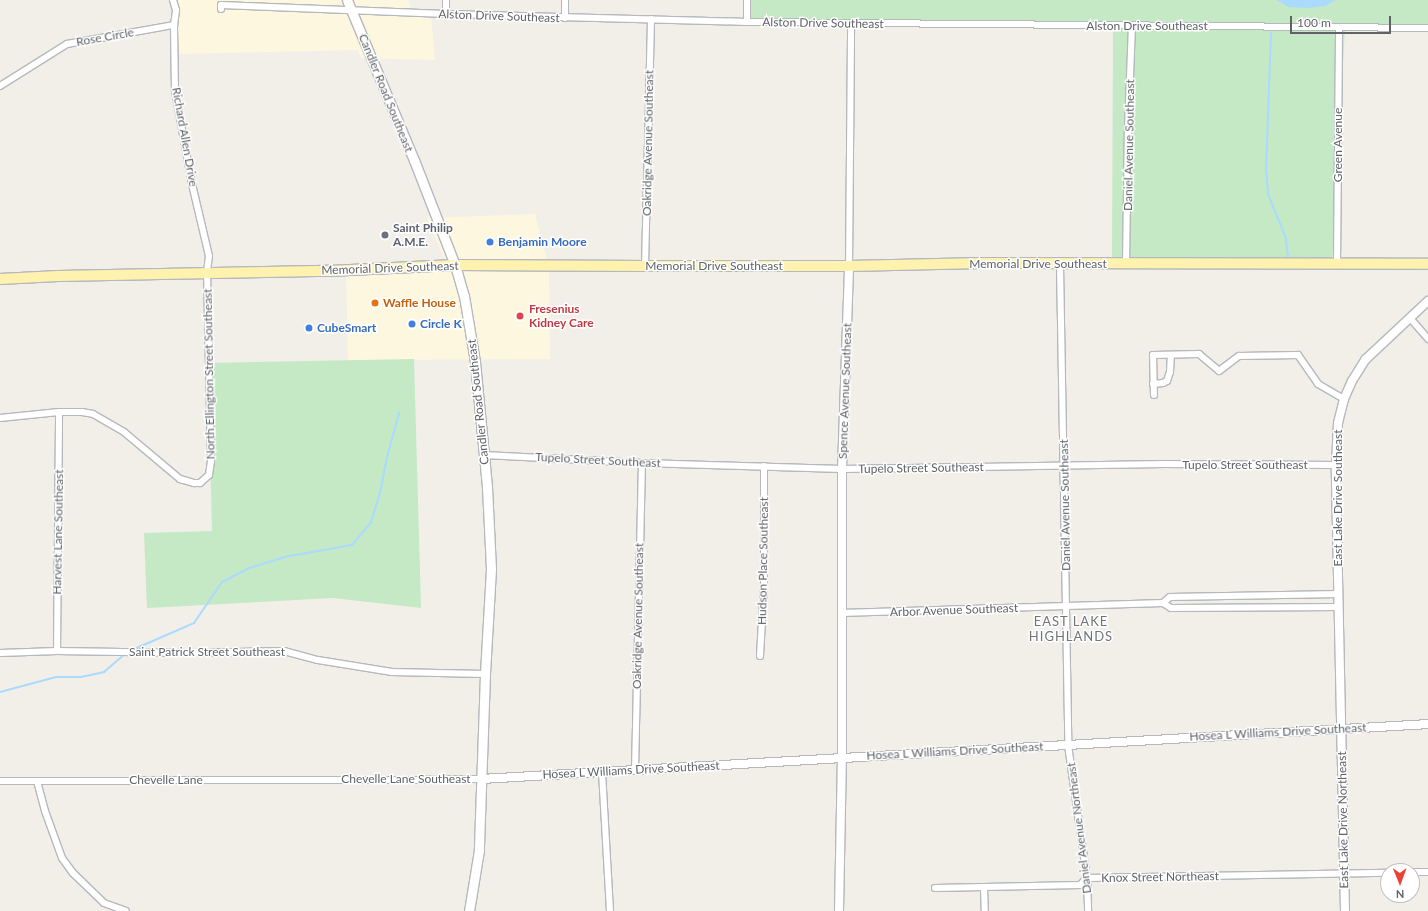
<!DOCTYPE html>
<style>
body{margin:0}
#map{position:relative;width:1428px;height:911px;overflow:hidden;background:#f1efe8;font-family:Lato,sans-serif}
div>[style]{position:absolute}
.commercial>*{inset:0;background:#fef7e0}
.green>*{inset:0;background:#c5e8c5}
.water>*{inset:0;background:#aadaff}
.stream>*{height:2px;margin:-1px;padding:0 1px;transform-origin:1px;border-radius:1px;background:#aadaff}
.roads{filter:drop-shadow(1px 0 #b5b8bc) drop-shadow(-1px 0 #b5b8bc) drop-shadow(0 1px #b5b8bc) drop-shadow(0 -1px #b5b8bc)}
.minor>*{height:6px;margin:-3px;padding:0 3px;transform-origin:3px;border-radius:3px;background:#fff}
.tertiary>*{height:8px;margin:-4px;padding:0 4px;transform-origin:4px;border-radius:4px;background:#fff}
.secondary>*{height:9px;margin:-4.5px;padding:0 4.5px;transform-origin:4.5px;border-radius:4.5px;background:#fff}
.primary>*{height:10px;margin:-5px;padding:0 5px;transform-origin:5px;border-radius:5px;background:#fff2af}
.dots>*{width:11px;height:11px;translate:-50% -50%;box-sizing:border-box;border:2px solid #fff;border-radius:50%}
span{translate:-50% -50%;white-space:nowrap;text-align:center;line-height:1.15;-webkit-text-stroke:3px #fff;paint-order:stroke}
.street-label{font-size:12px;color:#5f6368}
.worship-label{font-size:12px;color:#5b616d;font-weight:700}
.left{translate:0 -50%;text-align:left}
.shop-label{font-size:12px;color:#366cbe;font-weight:700}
.food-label{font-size:12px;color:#c56008;font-weight:700}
.health-label{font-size:12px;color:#be3a42;font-weight:700}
.neighbourhood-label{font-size:13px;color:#70757a;letter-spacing:1px}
.north{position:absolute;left:1380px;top:863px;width:40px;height:40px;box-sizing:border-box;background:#fff;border:1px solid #bfc1c3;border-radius:50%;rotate:179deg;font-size:11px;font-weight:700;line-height:16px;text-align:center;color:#5f6368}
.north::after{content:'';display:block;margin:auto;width:14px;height:18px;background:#ea4335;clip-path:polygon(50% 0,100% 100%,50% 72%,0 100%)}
.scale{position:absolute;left:1290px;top:16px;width:101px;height:18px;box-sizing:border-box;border:2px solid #5f6368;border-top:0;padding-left:5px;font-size:12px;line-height:14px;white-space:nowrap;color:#5f6368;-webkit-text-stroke:3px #fff;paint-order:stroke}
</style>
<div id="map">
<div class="commercial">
<div style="clip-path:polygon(178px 0,408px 0,415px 17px,431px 16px,435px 60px,361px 58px,358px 50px,178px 54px)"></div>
<div style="clip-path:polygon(535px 214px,549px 268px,550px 359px,348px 360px,346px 269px,445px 260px,427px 218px)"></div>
</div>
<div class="green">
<div style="clip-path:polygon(746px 0,1428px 0,1428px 28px,1345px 27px,1332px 266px,1112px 267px,1113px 24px,1210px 25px,745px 20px)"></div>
<div style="clip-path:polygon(414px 359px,421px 608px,333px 598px,147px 608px,144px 533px,212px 531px,208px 363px)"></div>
</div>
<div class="water">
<div style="clip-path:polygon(1276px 0,1336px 0,1325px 6px,1308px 8px,1289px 7px)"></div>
</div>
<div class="stream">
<div style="left:1271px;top:33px;width:136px;rotate:92.1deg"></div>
<div style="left:1266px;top:169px;width:25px;rotate:85deg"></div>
<div style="left:1268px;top:194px;width:31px;rotate:68deg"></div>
<div style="left:1280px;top:223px;width:17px;rotate:69deg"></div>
<div style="left:1286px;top:239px;width:18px;rotate:84deg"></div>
<div style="left:132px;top:650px;width:68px;rotate:-23.5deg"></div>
<div style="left:194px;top:623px;width:50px;rotate:-55.7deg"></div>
<div style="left:222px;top:582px;width:30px;rotate:-27deg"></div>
<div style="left:249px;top:568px;width:37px;rotate:-17deg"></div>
<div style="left:284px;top:557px;width:69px;rotate:-10deg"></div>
<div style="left:352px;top:545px;width:30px;rotate:-50deg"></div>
<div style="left:371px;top:522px;width:30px;rotate:-73deg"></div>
<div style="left:380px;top:493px;width:37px;rotate:-79deg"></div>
<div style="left:387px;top:457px;width:46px;rotate:-74.7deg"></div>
<div style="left:0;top:692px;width:58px;rotate:-15deg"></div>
<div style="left:56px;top:677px;width:25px"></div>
<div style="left:81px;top:677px;width:24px;rotate:-12deg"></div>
<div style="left:104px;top:672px;width:28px;rotate:-41deg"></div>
</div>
<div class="roads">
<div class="minor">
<div style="left:446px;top:0;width:14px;rotate:90deg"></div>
<div style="left:221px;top:9px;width:4px;rotate:-90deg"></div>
<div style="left:221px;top:5px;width:225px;rotate:2.3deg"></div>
<div style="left:446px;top:14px;width:301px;rotate:1.5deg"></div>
<div style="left:747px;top:22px;width:681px;rotate:0.5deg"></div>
<div style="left:565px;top:18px;width:18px;rotate:-90deg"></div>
<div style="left:747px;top:22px;width:22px;rotate:-90deg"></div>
<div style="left:0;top:86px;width:79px;rotate:-32.1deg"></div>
<div style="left:67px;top:44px;width:109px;rotate:-10.1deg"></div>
<div style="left:1337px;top:263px;width:236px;rotate:-89.5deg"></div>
<div style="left:1126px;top:264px;width:135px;rotate:-89.2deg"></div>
<div style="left:1128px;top:129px;width:104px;rotate:-87.8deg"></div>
<div style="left:1060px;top:265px;width:480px;rotate:89deg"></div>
<div style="left:1068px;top:745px;width:134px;rotate:81.9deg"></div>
<div style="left:1087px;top:878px;width:33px;rotate:88deg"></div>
<div style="left:645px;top:266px;width:247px;rotate:-88.6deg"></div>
<div style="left:849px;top:266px;width:243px;rotate:-89.5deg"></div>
<div style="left:1410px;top:318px;width:28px;rotate:49deg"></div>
<div style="left:1153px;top:384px;width:10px;rotate:-6deg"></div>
<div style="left:1163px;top:383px;width:4px;rotate:-27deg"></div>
<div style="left:1167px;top:381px;width:9px;rotate:-72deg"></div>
<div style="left:1170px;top:372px;width:17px;rotate:-87deg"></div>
<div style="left:1154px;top:395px;width:40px;rotate:-91.4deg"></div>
<div style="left:1153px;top:355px;width:46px;rotate:-1.2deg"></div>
<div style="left:1199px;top:354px;width:26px;rotate:40deg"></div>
<div style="left:1219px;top:371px;width:25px;rotate:-37deg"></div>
<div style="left:1239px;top:356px;width:59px;rotate:-1deg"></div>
<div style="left:1298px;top:355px;width:35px;rotate:55deg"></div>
<div style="left:1318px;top:384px;width:30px;rotate:30deg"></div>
<div style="left:0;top:418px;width:59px;rotate:-5.8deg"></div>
<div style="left:59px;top:412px;width:23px"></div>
<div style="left:82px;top:412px;width:11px;rotate:10deg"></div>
<div style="left:93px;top:414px;width:36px;rotate:30deg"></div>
<div style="left:124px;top:432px;width:73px;rotate:40deg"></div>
<div style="left:180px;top:479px;width:15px;rotate:16deg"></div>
<div style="left:194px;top:483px;width:6px"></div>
<div style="left:200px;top:483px;width:12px;rotate:-42deg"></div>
<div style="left:209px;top:475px;width:14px;rotate:-82deg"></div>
<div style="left:211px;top:461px;width:189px;rotate:-91.2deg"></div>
<div style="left:207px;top:272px;width:16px;rotate:-83deg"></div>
<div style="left:209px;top:256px;width:74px;rotate:-103.3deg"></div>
<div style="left:192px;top:184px;width:95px;rotate:-100.4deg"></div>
<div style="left:175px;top:91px;width:66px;rotate:-90.9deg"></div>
<div style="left:174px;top:25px;width:15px;rotate:-82deg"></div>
<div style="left:176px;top:10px;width:10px;rotate:-107deg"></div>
<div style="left:484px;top:455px;width:158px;rotate:2.9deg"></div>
<div style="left:642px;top:463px;width:200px;rotate:1.7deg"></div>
<div style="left:842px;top:469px;width:322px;rotate:-0.9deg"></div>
<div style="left:1164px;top:464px;width:172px;rotate:0.3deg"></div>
<div style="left:1163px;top:603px;width:9px;rotate:-41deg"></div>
<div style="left:1170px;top:597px;width:169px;rotate:-1deg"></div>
<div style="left:841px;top:613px;width:322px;rotate:-1.8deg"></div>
<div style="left:1163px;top:603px;width:9px;rotate:32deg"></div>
<div style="left:1171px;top:608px;width:168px;rotate:-0.3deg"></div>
<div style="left:57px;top:651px;width:239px;rotate:-89.5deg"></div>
<div style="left:0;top:653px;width:57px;rotate:-2deg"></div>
<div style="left:57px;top:651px;width:132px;rotate:0.9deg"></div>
<div style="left:189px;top:653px;width:95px;rotate:-1.2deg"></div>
<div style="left:284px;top:651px;width:35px;rotate:15deg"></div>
<div style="left:318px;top:660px;width:75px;rotate:9.2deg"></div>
<div style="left:392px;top:672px;width:93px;rotate:1.2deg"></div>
<div style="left:760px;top:656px;width:72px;rotate:-86.8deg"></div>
<div style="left:764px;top:584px;width:118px;rotate:-90deg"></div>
<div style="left:635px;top:770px;width:307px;rotate:-88.7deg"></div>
<div style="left:602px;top:772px;width:139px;rotate:86.7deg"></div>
<div style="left:0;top:781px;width:481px;rotate:-0.2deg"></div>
<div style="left:37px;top:781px;width:31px;rotate:75deg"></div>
<div style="left:45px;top:811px;width:50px;rotate:70.1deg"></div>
<div style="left:62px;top:858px;width:19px;rotate:54deg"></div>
<div style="left:73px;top:873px;width:43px;rotate:44.1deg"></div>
<div style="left:104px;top:903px;width:23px;rotate:20deg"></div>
<div style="left:1412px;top:872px;width:16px"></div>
<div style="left:935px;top:888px;width:145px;rotate:-1.2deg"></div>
<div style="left:1080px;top:885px;width:10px;rotate:-45deg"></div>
<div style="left:1087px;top:878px;width:301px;rotate:-1deg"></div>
<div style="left:984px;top:888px;width:23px;rotate:88deg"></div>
</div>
<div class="tertiary">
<div style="left:481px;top:779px;width:949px;rotate:-3.32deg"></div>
<div style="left:839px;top:911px;width:153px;rotate:-88.9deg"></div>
<div style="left:842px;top:758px;width:289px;rotate:-90deg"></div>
<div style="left:842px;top:469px;width:203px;rotate:-88deg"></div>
<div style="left:1345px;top:911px;width:446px;rotate:-91.2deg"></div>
<div style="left:1336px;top:465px;width:42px;rotate:-87.3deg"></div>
<div style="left:1338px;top:423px;width:25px;rotate:-76deg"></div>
<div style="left:1344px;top:399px;width:20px;rotate:-66deg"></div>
<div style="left:1352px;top:381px;width:26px;rotate:-58deg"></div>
<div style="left:1366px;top:359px;width:85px;rotate:-43.1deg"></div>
</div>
<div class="secondary">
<div style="left:347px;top:0;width:173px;rotate:67.3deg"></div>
<div style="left:414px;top:160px;width:113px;rotate:68.7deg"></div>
<div style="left:455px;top:265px;width:32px;rotate:74deg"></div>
<div style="left:464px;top:296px;width:67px;rotate:80.5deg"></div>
<div style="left:475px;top:362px;width:126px;rotate:84.5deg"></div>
<div style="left:487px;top:487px;width:82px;rotate:87.2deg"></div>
<div style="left:491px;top:569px;width:105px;rotate:93.3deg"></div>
<div style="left:485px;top:674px;width:176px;rotate:92deg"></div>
<div style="left:479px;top:850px;width:62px;rotate:99.3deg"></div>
</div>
<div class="primary">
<div style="left:0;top:279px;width:58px;rotate:-3deg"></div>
<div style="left:58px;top:276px;width:271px;rotate:-1.1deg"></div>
<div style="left:329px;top:271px;width:126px;rotate:-2.7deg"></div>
<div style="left:455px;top:265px;width:190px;rotate:0.3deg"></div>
<div style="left:645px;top:266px;width:204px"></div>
<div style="left:849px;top:266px;width:133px;rotate:-1.3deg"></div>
<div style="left:982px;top:263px;width:446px;rotate:0.1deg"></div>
</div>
</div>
<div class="dots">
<div style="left:385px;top:235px;background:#6b7280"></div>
<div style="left:490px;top:242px;background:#3f7fe0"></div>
<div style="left:375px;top:303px;background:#e8710a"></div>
<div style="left:520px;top:316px;background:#e0444e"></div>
<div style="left:412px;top:324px;background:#3f7fe0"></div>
<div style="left:309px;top:328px;background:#3f7fe0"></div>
</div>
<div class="street-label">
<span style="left:499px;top:16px;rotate:2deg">Alston Drive Southeast</span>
<span style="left:823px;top:23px;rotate:1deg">Alston Drive Southeast</span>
<span style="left:1147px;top:26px">Alston Drive Southeast</span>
<span style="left:105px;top:37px;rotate:-10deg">Rose Circle</span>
<span style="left:386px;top:93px;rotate:68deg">Candler Road Southeast</span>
<span style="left:185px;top:137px;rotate:80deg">Richard Allen Drive</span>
<span style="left:648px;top:143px;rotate:-89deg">Oakridge Avenue Southeast</span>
<span style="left:1129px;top:145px;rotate:-89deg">Daniel Avenue Southeast</span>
<span style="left:1338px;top:145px;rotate:-90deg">Green Avenue</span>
<span style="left:1038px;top:264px">Memorial Drive Southeast</span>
<span style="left:714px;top:266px">Memorial Drive Southeast</span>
<span style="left:390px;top:268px;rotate:-2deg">Memorial Drive Southeast</span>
<span style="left:209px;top:374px;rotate:-91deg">North Ellington Street Southeast</span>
<span style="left:845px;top:391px;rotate:-88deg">Spence Avenue Southeast</span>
<span style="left:478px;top:402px;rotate:-96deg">Candler Road Southeast</span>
<span style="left:598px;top:460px;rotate:3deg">Tupelo Street Southeast</span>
<span style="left:1245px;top:465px">Tupelo Street Southeast</span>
<span style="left:921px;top:468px;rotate:-1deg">Tupelo Street Southeast</span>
<span style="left:1338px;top:498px;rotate:-90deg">East Lake Drive Southeast</span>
<span style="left:1065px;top:505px;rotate:-91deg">Daniel Avenue Southeast</span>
<span style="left:58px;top:532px;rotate:-89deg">Harvest Lane Southeast</span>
<span style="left:763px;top:561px;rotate:-89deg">Hudson Place Southeast</span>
<span style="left:954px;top:610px;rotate:-2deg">Arbor Avenue Southeast</span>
<span style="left:638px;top:616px;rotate:-89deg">Oakridge Avenue Southeast</span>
<span style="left:207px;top:652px">Saint Patrick Street Southeast</span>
<span style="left:1278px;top:732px;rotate:-3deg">Hosea L Williams Drive Southeast</span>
<span style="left:955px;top:751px;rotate:-3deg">Hosea L Williams Drive Southeast</span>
<span style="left:631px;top:770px;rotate:-3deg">Hosea L Williams Drive Southeast</span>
<span style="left:406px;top:779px">Chevelle Lane Southeast</span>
<span style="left:166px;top:780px">Chevelle Lane</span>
<span style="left:1343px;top:820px;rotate:-91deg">East Lake Drive Northeast</span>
<span style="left:1079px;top:828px;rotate:-97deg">Daniel Avenue Northeast</span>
<span style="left:1160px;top:877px;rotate:-1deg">Knox Street Northeast</span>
</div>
<div class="worship-label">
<span class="left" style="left:393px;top:235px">Saint Philip<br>A.M.E.</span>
</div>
<div class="shop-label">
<span class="left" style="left:498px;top:242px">Benjamin Moore</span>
<span class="left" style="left:420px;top:324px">Circle K</span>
<span class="left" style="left:317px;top:328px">CubeSmart</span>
</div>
<div class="food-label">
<span class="left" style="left:383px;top:303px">Waffle House</span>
</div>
<div class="health-label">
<span class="left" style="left:529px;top:316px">Fresenius<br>Kidney Care</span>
</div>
<div class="neighbourhood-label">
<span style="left:1071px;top:629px">EAST LAKE<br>HIGHLANDS</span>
</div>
<div class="north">N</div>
<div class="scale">100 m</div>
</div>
